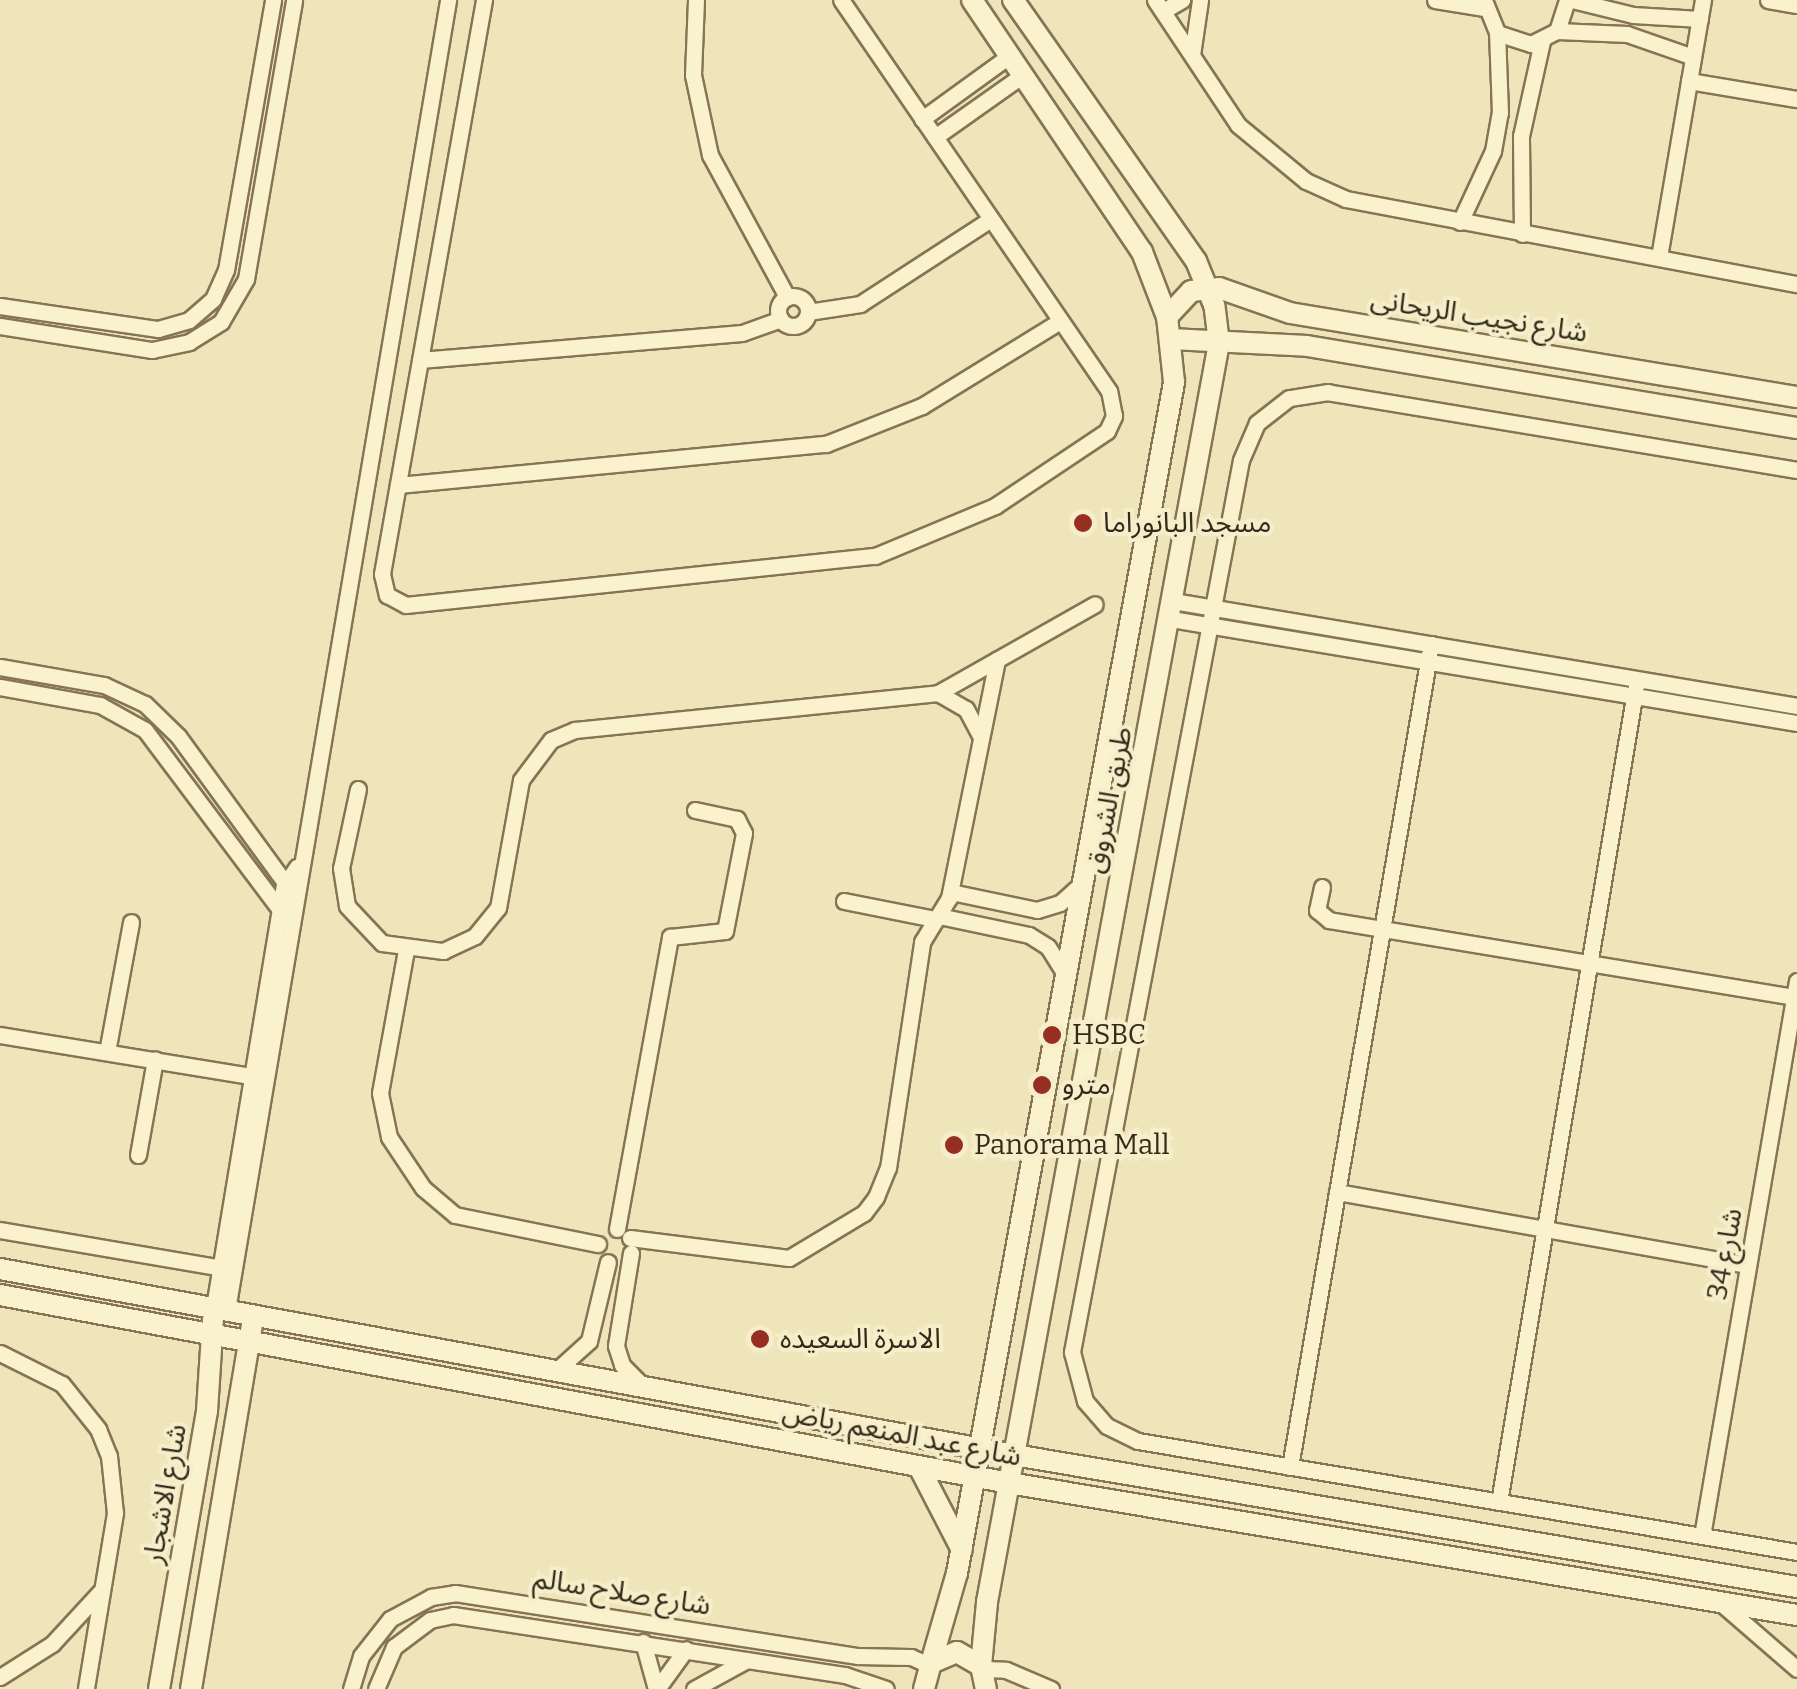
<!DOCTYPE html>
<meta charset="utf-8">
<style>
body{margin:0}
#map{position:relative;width:1797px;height:1689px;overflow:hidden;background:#efe5ba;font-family:Bitter,"Noto Sans Arabic",serif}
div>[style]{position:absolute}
.roads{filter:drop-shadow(2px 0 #867454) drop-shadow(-2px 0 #867454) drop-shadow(0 2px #867454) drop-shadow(0 -2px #867454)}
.minor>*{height:15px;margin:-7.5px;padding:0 7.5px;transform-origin:7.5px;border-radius:7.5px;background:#faf2cd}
.minor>.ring{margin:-7.5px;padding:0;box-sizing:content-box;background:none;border:15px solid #faf2cd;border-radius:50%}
.tertiary>*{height:20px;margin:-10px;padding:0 10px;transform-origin:10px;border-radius:10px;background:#faf2cd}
.dots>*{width:28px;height:28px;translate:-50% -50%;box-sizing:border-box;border:5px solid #f6eeca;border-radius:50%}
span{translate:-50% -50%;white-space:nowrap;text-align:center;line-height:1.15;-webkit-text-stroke:8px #f6eeca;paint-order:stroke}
.street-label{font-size:28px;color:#342a1a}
.poi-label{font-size:28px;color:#342a1a}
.left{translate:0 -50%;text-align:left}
</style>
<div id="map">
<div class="roads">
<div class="minor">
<div style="left:484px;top:0;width:583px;rotate:100.08deg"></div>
<div style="left:382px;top:574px;width:22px;rotate:77deg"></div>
<div style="left:387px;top:595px;width:21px;rotate:28deg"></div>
<div style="left:406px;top:605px;width:472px;rotate:-6deg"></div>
<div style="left:875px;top:556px;width:130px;rotate:-22.6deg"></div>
<div style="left:995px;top:506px;width:135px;rotate:-33.8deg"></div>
<div style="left:1107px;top:431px;width:17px;rotate:-65deg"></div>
<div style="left:1114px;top:416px;width:25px;rotate:-101deg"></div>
<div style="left:1109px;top:391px;width:474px;rotate:-124.4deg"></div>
<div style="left:696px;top:0;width:75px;rotate:92.3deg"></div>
<div style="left:693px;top:75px;width:82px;rotate:78deg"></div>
<div style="left:710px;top:155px;width:162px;rotate:61.5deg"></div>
<div style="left:1155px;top:0;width:150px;rotate:56.4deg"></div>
<div style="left:1238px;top:125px;width:88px;rotate:39.5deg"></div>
<div style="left:1306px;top:181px;width:44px;rotate:24.2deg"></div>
<div style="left:1346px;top:199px;width:459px;rotate:10.7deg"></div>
<div style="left:1435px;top:0;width:50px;rotate:9.3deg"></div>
<div style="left:1484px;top:0;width:35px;rotate:68deg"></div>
<div style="left:1497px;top:33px;width:36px;rotate:18deg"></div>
<div style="left:1531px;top:44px;width:29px;rotate:-27deg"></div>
<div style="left:1557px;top:31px;width:33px;rotate:-72deg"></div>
<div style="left:1572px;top:0;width:63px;rotate:13.8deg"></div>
<div style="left:1633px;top:15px;width:67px;rotate:3.4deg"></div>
<div style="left:1768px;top:0;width:29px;rotate:10deg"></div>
<div style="left:1163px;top:11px;width:22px;rotate:-30deg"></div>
<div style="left:1557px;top:31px;width:70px;rotate:2.5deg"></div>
<div style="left:1627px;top:34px;width:70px;rotate:19.2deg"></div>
<div style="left:1192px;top:55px;width:56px;rotate:-81.7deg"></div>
<div style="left:1689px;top:81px;width:109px;rotate:9.5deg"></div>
<div style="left:922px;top:119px;width:107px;rotate:-35.9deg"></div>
<div style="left:935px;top:137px;width:108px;rotate:-35.2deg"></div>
<div style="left:1460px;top:222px;width:78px;rotate:-65.1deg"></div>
<div style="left:1493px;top:151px;width:39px;rotate:-80deg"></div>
<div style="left:1500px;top:113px;width:80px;rotate:-92.1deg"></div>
<div style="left:1522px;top:234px;width:98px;rotate:-90.6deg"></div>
<div style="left:1521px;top:136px;width:97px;rotate:-77.5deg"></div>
<div style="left:1659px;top:257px;width:261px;rotate:-80.3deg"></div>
<div class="ring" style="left:778px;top:296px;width:15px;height:15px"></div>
<div style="left:0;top:306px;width:160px;rotate:8.3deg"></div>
<div style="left:158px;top:329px;width:32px;rotate:-16deg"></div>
<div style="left:189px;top:320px;width:32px;rotate:-41deg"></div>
<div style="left:213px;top:299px;width:32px;rotate:-66deg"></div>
<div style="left:226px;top:270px;width:274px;rotate:-80.1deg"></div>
<div style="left:808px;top:312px;width:53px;rotate:-8.7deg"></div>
<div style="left:860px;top:304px;width:156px;rotate:-33deg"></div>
<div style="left:0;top:326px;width:154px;rotate:9deg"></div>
<div style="left:152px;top:350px;width:38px;rotate:-12deg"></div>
<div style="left:189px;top:342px;width:38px;rotate:-32deg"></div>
<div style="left:221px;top:322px;width:50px;rotate:-59.8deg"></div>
<div style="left:246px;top:279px;width:283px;rotate:-80.2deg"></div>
<div style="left:420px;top:360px;width:323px;rotate:-4.8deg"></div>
<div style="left:742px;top:333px;width:41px;rotate:-19.7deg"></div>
<div style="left:1797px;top:470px;width:475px;rotate:-170.6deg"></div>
<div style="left:1328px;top:392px;width:39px;rotate:171deg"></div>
<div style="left:1289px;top:398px;width:41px;rotate:142deg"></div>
<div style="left:1257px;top:423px;width:40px;rotate:113.4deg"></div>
<div style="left:1241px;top:460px;width:908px;rotate:100.73deg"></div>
<div style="left:1072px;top:1352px;width:51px;rotate:75.1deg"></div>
<div style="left:1085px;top:1401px;width:33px;rotate:49deg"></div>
<div style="left:1107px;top:1426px;width:34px;rotate:26deg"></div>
<div style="left:1138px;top:1441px;width:668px;rotate:9.56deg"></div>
<div style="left:398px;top:485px;width:430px;rotate:-5.5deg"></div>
<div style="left:826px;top:444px;width:103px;rotate:-21.6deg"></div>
<div style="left:922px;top:406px;width:162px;rotate:-31.6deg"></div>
<div style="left:1173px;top:601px;width:633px;rotate:9.55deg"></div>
<div style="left:1171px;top:619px;width:635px;rotate:9.43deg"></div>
<div style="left:0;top:667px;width:106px;rotate:9.8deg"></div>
<div style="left:104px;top:685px;width:45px;rotate:24.9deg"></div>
<div style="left:145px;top:704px;width:46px;rotate:44.1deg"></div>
<div style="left:178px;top:736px;width:187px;rotate:53.9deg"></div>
<div style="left:0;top:687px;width:102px;rotate:10.2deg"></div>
<div style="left:100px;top:705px;width:51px;rotate:29.1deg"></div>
<div style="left:145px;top:730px;width:231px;rotate:53.1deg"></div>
<div style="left:938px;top:693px;width:32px;rotate:30deg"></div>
<div style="left:966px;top:709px;width:30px;rotate:62deg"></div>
<div style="left:358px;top:789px;width:81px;rotate:102.1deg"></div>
<div style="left:341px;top:868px;width:38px;rotate:81deg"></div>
<div style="left:347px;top:906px;width:51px;rotate:46.6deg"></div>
<div style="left:382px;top:943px;width:62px;rotate:7.5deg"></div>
<div style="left:443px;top:951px;width:35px;rotate:-25deg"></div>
<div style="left:475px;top:936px;width:36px;rotate:-51deg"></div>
<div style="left:498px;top:908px;width:130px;rotate:-79.8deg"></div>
<div style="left:521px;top:780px;width:50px;rotate:-53.1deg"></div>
<div style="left:551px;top:740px;width:26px;rotate:-23deg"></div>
<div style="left:575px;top:730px;width:365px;rotate:-5.8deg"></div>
<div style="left:938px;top:693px;width:180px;rotate:-29.5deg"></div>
<div style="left:1322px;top:887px;width:24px;rotate:102deg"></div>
<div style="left:1317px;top:910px;width:16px;rotate:40deg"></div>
<div style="left:1329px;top:920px;width:471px;rotate:9.4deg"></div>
<div style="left:951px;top:892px;width:88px;rotate:11.8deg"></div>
<div style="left:1037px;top:910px;width:24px;rotate:-17deg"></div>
<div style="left:1060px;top:903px;width:31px;rotate:-42deg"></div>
<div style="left:844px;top:901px;width:93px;rotate:11.2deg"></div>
<div style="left:939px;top:916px;width:92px;rotate:11.9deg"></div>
<div style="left:1029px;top:935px;width:22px;rotate:32deg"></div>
<div style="left:1048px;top:947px;width:36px;rotate:58deg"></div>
<div style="left:406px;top:950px;width:145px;rotate:100.3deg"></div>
<div style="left:380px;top:1093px;width:45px;rotate:78.4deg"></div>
<div style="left:389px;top:1137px;width:61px;rotate:56.3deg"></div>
<div style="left:423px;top:1188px;width:42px;rotate:40.2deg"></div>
<div style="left:455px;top:1215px;width:146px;rotate:11.5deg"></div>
<div style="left:0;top:1035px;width:254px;rotate:9.3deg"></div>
<div style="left:107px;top:1052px;width:132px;rotate:-79.5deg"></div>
<div style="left:138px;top:1155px;width:97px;rotate:-79.9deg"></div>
<div style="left:1337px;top:1192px;width:417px;rotate:10.1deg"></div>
<div style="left:617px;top:1229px;width:297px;rotate:-79.7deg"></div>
<div style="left:670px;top:937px;width:55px;rotate:-6.2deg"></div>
<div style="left:725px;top:931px;width:100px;rotate:-79deg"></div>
<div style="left:744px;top:833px;width:16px;rotate:-117deg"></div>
<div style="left:737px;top:819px;width:43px;rotate:-167.9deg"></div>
<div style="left:0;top:1230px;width:231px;rotate:9.7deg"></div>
<div style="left:630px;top:1238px;width:160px;rotate:7.2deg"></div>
<div style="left:789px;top:1258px;width:87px;rotate:-31deg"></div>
<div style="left:864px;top:1213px;width:20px;rotate:-53deg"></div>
<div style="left:876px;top:1197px;width:31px;rotate:-68deg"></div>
<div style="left:888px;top:1168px;width:229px;rotate:-81.4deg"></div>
<div style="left:922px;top:942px;width:52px;rotate:-58.5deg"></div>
<div style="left:949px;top:898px;width:243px;rotate:-78.6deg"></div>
<div style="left:631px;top:1253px;width:94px;rotate:99.2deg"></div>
<div style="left:616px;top:1346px;width:20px;rotate:72deg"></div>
<div style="left:622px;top:1365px;width:30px;rotate:45deg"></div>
<div style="left:214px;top:1307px;width:427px;rotate:-80.6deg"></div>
<div style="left:284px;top:886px;width:23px;rotate:-56deg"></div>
<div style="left:227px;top:1310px;width:1329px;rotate:-80.42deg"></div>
<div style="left:0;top:1353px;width:69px;rotate:26.6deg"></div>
<div style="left:62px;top:1384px;width:58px;rotate:51.3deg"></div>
<div style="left:98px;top:1429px;width:29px;rotate:68deg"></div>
<div style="left:109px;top:1456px;width:57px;rotate:84deg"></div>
<div style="left:115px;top:1513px;width:178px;rotate:99.4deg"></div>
<div style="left:558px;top:1369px;width:42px;rotate:-42.1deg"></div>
<div style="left:589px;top:1341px;width:81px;rotate:-76.5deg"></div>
<div style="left:1290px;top:1467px;width:835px;rotate:-80.28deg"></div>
<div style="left:1499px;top:1502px;width:834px;rotate:-80.48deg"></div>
<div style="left:1702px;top:1536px;width:563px;rotate:-80.29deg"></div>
<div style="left:1722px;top:1604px;width:99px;rotate:40.9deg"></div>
<div style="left:643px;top:1642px;width:49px;rotate:74.5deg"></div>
<div style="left:983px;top:1669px;width:23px;rotate:2deg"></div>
<div style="left:1006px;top:1670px;width:49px;rotate:22.9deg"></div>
<div style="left:0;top:1677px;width:62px;rotate:-32.4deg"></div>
<div style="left:52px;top:1644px;width:71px;rotate:-47.3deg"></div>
<div style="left:351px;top:1689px;width:34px;rotate:-73deg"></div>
<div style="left:361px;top:1656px;width:47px;rotate:-51.9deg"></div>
<div style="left:390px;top:1619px;width:47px;rotate:-28.2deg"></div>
<div style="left:431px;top:1597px;width:24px;rotate:-9deg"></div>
<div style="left:455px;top:1593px;width:408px;rotate:8.9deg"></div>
<div style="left:858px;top:1656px;width:53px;rotate:1.1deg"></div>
<div style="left:911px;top:1657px;width:20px;rotate:24deg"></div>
<div style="left:376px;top:1689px;width:46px;rotate:-66.8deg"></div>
<div style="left:394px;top:1647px;width:45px;rotate:-36.9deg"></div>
<div style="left:430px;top:1620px;width:24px;rotate:-12deg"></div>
<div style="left:453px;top:1615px;width:397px;rotate:8.7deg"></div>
<div style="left:845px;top:1675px;width:43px;rotate:18.9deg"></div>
<div style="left:657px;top:1689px;width:49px;rotate:-54.1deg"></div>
<div style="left:694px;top:1689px;width:60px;rotate:-28.7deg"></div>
</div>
<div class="tertiary">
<div style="left:1167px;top:317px;width:35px;rotate:-47deg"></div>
<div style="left:1191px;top:291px;width:28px;rotate:-6deg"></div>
<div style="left:1219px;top:288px;width:75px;rotate:19.4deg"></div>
<div style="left:1290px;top:313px;width:514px;rotate:9.41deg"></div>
<div style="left:1171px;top:339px;width:136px;rotate:2.9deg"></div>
<div style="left:1307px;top:346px;width:497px;rotate:9.5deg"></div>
<div style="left:0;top:1269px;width:1031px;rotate:10.39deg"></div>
<div style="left:1014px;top:1455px;width:794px;rotate:9.57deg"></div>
<div style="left:0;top:1295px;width:1026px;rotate:10.55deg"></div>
<div style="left:1009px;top:1483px;width:799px;rotate:9.51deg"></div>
<div style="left:919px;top:1467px;width:93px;rotate:62.6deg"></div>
<div style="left:931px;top:1663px;width:94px;rotate:-73.9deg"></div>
<div style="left:957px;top:1573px;width:1211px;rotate:-79.67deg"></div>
<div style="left:1174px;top:382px;width:65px;rotate:-96.1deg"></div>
<div style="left:1167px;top:317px;width:70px;rotate:-111deg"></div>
<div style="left:1142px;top:252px;width:304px;rotate:-124deg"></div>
<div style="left:981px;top:1666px;width:64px;rotate:-84.6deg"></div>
<div style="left:987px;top:1602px;width:1280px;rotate:-79.56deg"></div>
<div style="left:1219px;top:343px;width:38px;rotate:-97deg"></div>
<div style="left:1214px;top:305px;width:48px;rotate:-112.2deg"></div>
<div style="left:1196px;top:261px;width:319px;rotate:-125deg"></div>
<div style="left:159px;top:1689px;width:282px;rotate:-80.2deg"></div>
<div style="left:207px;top:1411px;width:92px;rotate:-86.3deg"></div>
<div style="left:191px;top:1689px;width:368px;rotate:-80.5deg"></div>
<div style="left:924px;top:1689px;width:27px;rotate:-75deg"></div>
<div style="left:931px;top:1663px;width:28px;rotate:-23deg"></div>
<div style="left:957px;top:1652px;width:28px;rotate:30deg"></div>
<div style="left:981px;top:1666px;width:24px;rotate:78deg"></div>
</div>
</div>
<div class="dots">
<div style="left:1083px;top:523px;background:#972e22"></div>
<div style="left:1052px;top:1035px;background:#972e22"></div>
<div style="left:1042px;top:1085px;background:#972e22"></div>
<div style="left:954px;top:1145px;background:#972e22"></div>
<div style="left:760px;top:1339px;background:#972e22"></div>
</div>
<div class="street-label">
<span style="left:1479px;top:316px;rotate:9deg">شارع نجيب الريحانى</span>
<span style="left:1109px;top:800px;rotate:-79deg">طريق الشروق</span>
<span style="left:1725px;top:1254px;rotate:-80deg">شارع 34</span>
<span style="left:902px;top:1434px;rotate:11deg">شارع عبد المنعم رياض</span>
<span style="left:165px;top:1494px;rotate:-80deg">شارع الاشجار</span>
<span style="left:622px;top:1592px;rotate:9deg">شارع صلاح سالم</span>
</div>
<div class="poi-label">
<span class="left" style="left:1103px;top:523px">مسجد البانوراما</span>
<span class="left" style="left:1072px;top:1035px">HSBC</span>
<span class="left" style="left:1062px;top:1085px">مترو</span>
<span class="left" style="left:974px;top:1145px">Panorama Mall</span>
<span class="left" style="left:780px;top:1339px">الاسرة السعيده</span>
</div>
</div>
